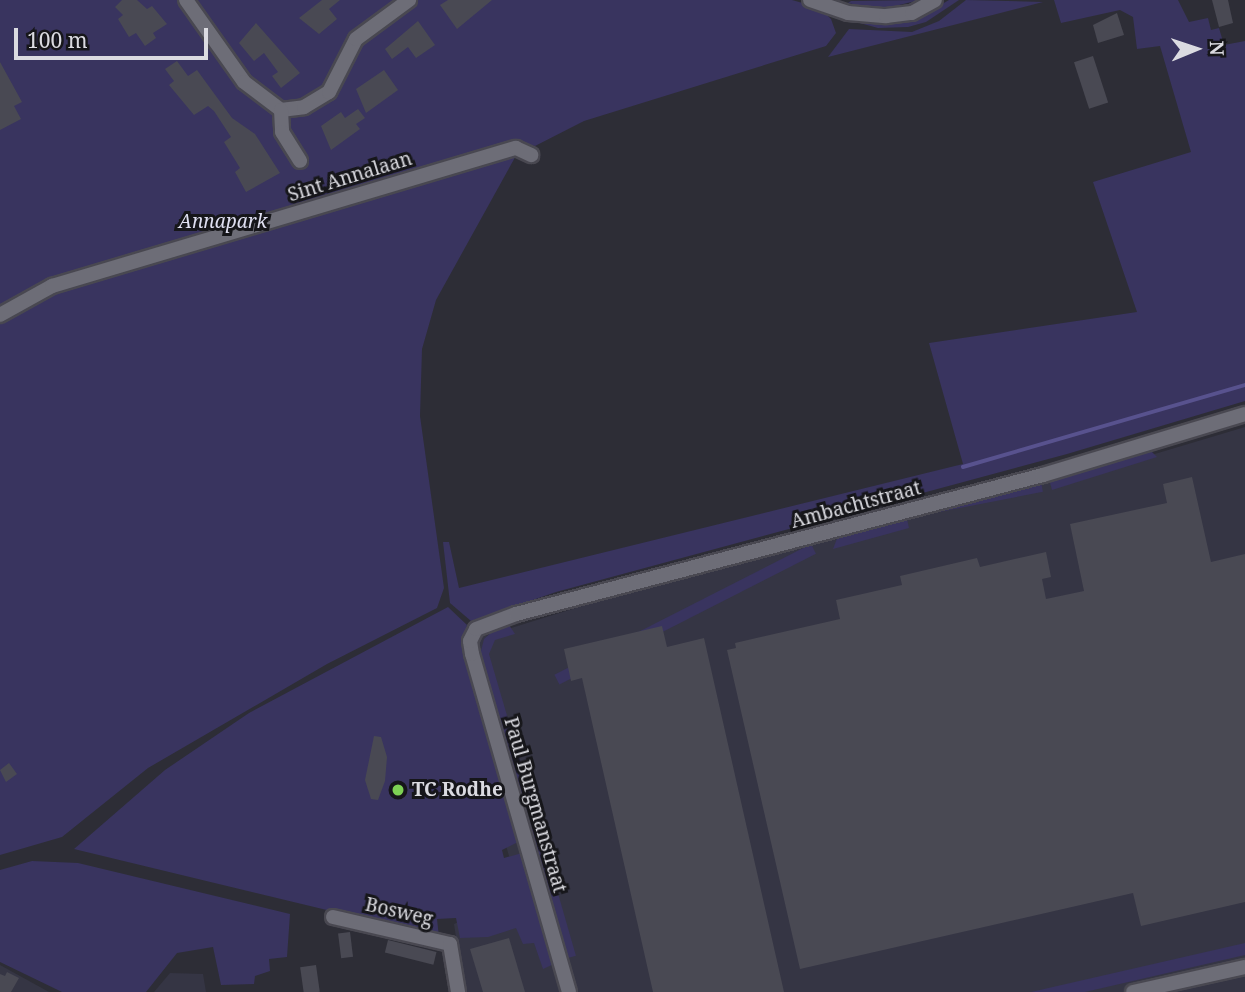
<!DOCTYPE html>
<style>
body{margin:0}
#map{position:relative;width:1245px;height:992px;overflow:hidden;background:#2d2d36;font-family:"Noto Serif",serif}
div>[style]{position:absolute}
.built>*{inset:0;background:#353544}
.green>*{inset:0;background:#39345f;transform-origin:0 0}
.stream>*{height:3.5px;margin:-1.75px;padding:0 1.75px;transform-origin:1.75px;border-radius:1.75px;background:#58528e}
.building>*{inset:0;background:#494953;transform-origin:0 0}
.roads{filter:drop-shadow(2px 0 #494851) drop-shadow(-2px 0 #494851) drop-shadow(0 2px #494851) drop-shadow(0 -2px #494851)}
.minor>*{height:14px;margin:-7px;padding:0 7px;transform-origin:7px;border-radius:7px;background:#6d6d77}
.dots>*{width:19px;height:19px;translate:-50% -50%;box-sizing:border-box;border:4px solid #16161a;border-radius:50%}
span{translate:-50% -50%;white-space:nowrap;text-align:center;line-height:1.15;-webkit-text-stroke:6px #16161a;paint-order:stroke}
.street-label{font-size:19px;color:#dbdbe1}
.park-label{font-size:19px;color:#dfdff1;font-style:italic}
.poi-label{font-size:19px;color:#dbdbe1;font-weight:700}
.left{translate:0 -50%;text-align:left}
.north{position:absolute;left:1161px;top:14px;width:70px;height:70px;-webkit-text-stroke:5px #16161a;paint-order:stroke;rotate:88deg;font-size:19px;font-weight:700;line-height:28px;text-align:center;color:#dbdbe1}
.north::after{content:'';display:block;margin:auto;width:24px;height:32px;background:#dbdbe1;clip-path:polygon(50% 0,100% 100%,50% 72%,0 100%)}
.scale{position:absolute;left:14px;top:28px;width:194px;height:32px;box-sizing:border-box;border:4px solid #dbdbe1;border-top:0;padding-left:9px;font-size:21px;line-height:24px;white-space:nowrap;color:#dbdbe1;-webkit-text-stroke:5px #16161a;paint-order:stroke}
</style>
<div id="map">
<div class="built">
<div style="clip-path:polygon(1245px 427px,1245px 992px,464px 992px,454px 924px,520px 895px,450px 647px,704px 568px,1138px 459px)"></div>
<div style="clip-path:polygon(0 965px,49px 992px,0 992px)"></div>
<div style="clip-path:polygon(170px 973px,203px 974px,206px 992px,154px 992px)"></div>
</div>
<div class="green">
<div style="clip-path:polygon(0 0,792px 0,820px 8px,831px 19px,836px 33px,826px 46px,584px 121px,535px 146px,523px 143px,436px 300px,422px 349px,420px 416px,444px 588px,437px 608px,327px 664px,148px 768px,62px 837px,0 855px)"></div>
<div style="clip-path:polygon(919px 0,880px 10px,848px 3px,851px 1px)"></div>
<div style="clip-path:polygon(949px 0,959px 0,926px 22px,908px 27px,878px 28px,856px 22px,900px 22px,920px 17px)"></div>
<div style="clip-path:polygon(966px 0,1043px 2px,828px 57px,849px 29px,912px 32px,939px 21px)"></div>
<div style="clip-path:polygon(1054px 0,1178px 0,1189px 22px,1208px 18px,1211px 30px,1219px 28px,1224px 45px,1245px 41px,1245px 401px,1067px 454px,556px 592px,471px 621px,450px 603px,443px 542px,449px 542px,459px 588px,963px 464px,929px 343px,1137px 312px,1093px 182px,1191px 152px,1160px 46px,1137px 49px,1133px 17px,1120px 10px,1061px 23px)"></div>
<div style="clip-path:polygon(1149px 449px,1157px 457px,1052px 490px,1049px 479px)"></div>
<div style="left:1041px;top:482px;width:10px;height:129px;rotate:79deg"></div>
<div style="clip-path:polygon(907px 519px,909px 528px,833px 549px,838px 536px)"></div>
<div style="left:811px;top:544px;width:11px;height:288px;rotate:63deg"></div>
<div style="clip-path:polygon(448px 607px,467px 625px,463px 653px,518px 842px,502px 850px,504px 858px,522px 853px,554px 964px,543px 969px,534px 943px,523px 944px,516px 928px,488px 937px,460px 938px,456px 918px,437px 919px,439px 937px,74px 849px,165px 770px,249px 713px)"></div>
<div style="clip-path:polygon(509px 625px,515px 634px,495px 640px,489px 654px,535px 811px,525px 807px,479px 659px,484px 639px,495px 629px)"></div>
<div style="left:539px;top:827px;width:134px;height:11px;rotate:74deg"></div>
<div style="clip-path:polygon(32px 861px,78px 863px,290px 914px,287px 957px,269px 959px,270px 971px,255px 976px,254px 984px,221px 985px,213px 947px,177px 953px,146px 992px,62px 992px,0 962px,0 870px)"></div>
<div style="clip-path:polygon(1245px 943px,1245px 955px,1085px 992px,1031px 992px)"></div>
</div>
<div class="stream">
<div style="left:963px;top:467px;width:294px;rotate:-16.2deg"></div>
</div>
<div class="building">
<div style="clip-path:polygon(122px 0,137px 0,147px 9px,152px 6px,167px 24px,153px 33px,156px 38px,145px 46px,136px 33px,129px 37px,118px 19px,123px 15px,115px 7px)"></div>
<div style="clip-path:polygon(322px 0,340px 0,329px 9px,337px 19px,319px 34px,299px 18px)"></div>
<div style="clip-path:polygon(448px 0,492px 0,457px 29px,440px 5px)"></div>
<div style="clip-path:polygon(1212px 0,1228px 0,1233px 23px,1219px 27px)"></div>
<div style="clip-path:polygon(1117px 13px,1124px 35px,1098px 43px,1093px 25px)"></div>
<div style="clip-path:polygon(418px 21px,435px 45px,416px 58px,408px 47px,392px 59px,385px 49px)"></div>
<div style="clip-path:polygon(256px 23px,300px 73px,281px 88px,272px 76px,278px 72px,264px 53px,254px 61px,239px 43px)"></div>
<div style="left:1093px;top:56px;width:49px;height:20px;rotate:72deg"></div>
<div style="clip-path:polygon(177px 61px,188px 76px,197px 70px,232px 118px,255px 134px,280px 173px,246px 192px,235px 172px,240px 168px,224px 142px,231px 137px,214px 111px,208px 106px,194px 115px,169px 85px,174px 81px,165px 69px)"></div>
<div style="clip-path:polygon(0 62px,22px 102px,14px 106px,21px 119px,0 130px)"></div>
<div style="clip-path:polygon(384px 70px,398px 90px,366px 113px,356px 89px)"></div>
<div style="clip-path:polygon(358px 109px,365px 118px,356px 124px,360px 129px,331px 150px,321px 126px,341px 112px,345px 118px)"></div>
<div style="clip-path:polygon(1192px 477px,1211px 562px,1245px 554px,1245px 902px,1141px 926px,1133px 893px,800px 969px,727px 650px,736px 648px,735px 643px,840px 619px,836px 600px,902px 585px,900px 576px,977px 558px,980px 567px,1046px 552px,1051px 577px,1042px 579px,1046px 599px,1084px 591px,1070px 524px,1167px 503px,1163px 484px)"></div>
<div style="clip-path:polygon(662px 626px,667px 647px,704px 638px,784px 992px,653px 992px,582px 678px,571px 681px,564px 649px)"></div>
<div style="clip-path:polygon(374px 736px,381px 737px,387px 757px,385px 781px,378px 800px,371px 799px,365px 780px)"></div>
<div style="clip-path:polygon(9px 763px,17px 774px,6px 782px,0 770px)"></div>
<div style="left:350px;top:932px;width:25px;height:12px;rotate:83deg"></div>
<div style="clip-path:polygon(509px 938px,525px 992px,483px 992px,470px 949px)"></div>
<div style="left:388px;top:940px;width:50px;height:13px;rotate:14deg"></div>
<div style="left:316px;top:965px;width:27px;height:16px;rotate:82deg"></div>
<div style="clip-path:polygon(7px 972px,19px 978px,11px 992px,0 992px,0 974px,5px 976px)"></div>
</div>
<div class="roads">
<div class="minor">
<div style="left:186px;top:0;width:100px;rotate:54.7deg"></div>
<div style="left:244px;top:82px;width:46px;rotate:37.1deg"></div>
<div style="left:281px;top:110px;width:23px;rotate:-7deg"></div>
<div style="left:304px;top:107px;width:29px;rotate:-31deg"></div>
<div style="left:329px;top:92px;width:59px;rotate:-63deg"></div>
<div style="left:356px;top:39px;width:66px;rotate:-36.3deg"></div>
<div style="left:810px;top:0;width:40px;rotate:18.9deg"></div>
<div style="left:848px;top:13px;width:38px;rotate:5deg"></div>
<div style="left:886px;top:16px;width:26px;rotate:-7deg"></div>
<div style="left:912px;top:13px;width:26px;rotate:-29deg"></div>
<div style="left:281px;top:110px;width:22px;rotate:87deg"></div>
<div style="left:282px;top:132px;width:34px;rotate:58deg"></div>
<div style="left:0;top:315px;width:60px;rotate:-29.1deg"></div>
<div style="left:52px;top:286px;width:484px;rotate:-16.6deg"></div>
<div style="left:516px;top:148px;width:17px;rotate:25deg"></div>
<div style="left:333px;top:917px;width:120px;rotate:13deg"></div>
<div style="left:450px;top:944px;width:49px;rotate:80.5deg"></div>
<div style="left:569px;top:992px;width:352px;rotate:-106deg"></div>
<div style="left:472px;top:654px;width:13px;rotate:-99deg"></div>
<div style="left:470px;top:641px;width:13px;rotate:-63deg"></div>
<div style="left:476px;top:629px;width:43px;rotate:-20.6deg"></div>
<div style="left:516px;top:614px;width:545px;rotate:-14.78deg"></div>
<div style="left:1043px;top:475px;width:211px;rotate:-16.8deg"></div>
<div style="left:1133px;top:992px;width:115px;rotate:-12.6deg"></div>
</div>
</div>
<div class="dots">
<div style="left:398px;top:790px;background:#7dd154"></div>
</div>
<div class="street-label">
<span style="left:350px;top:177px;rotate:-17deg">Sint Annalaan</span>
<span style="left:856px;top:505px;rotate:-15deg">Ambachtstraat</span>
<span style="left:535px;top:805px;rotate:74deg">Paul Burgmanstraat</span>
<span style="left:399px;top:912px;rotate:13deg">Bosweg</span>
</div>
<div class="park-label">
<span style="left:223px;top:222px">Annapark</span>
</div>
<div class="poi-label">
<span class="left" style="left:412px;top:790px">TC Rodhe</span>
</div>
<div class="north">N</div>
<div class="scale">100 m</div>
</div>
